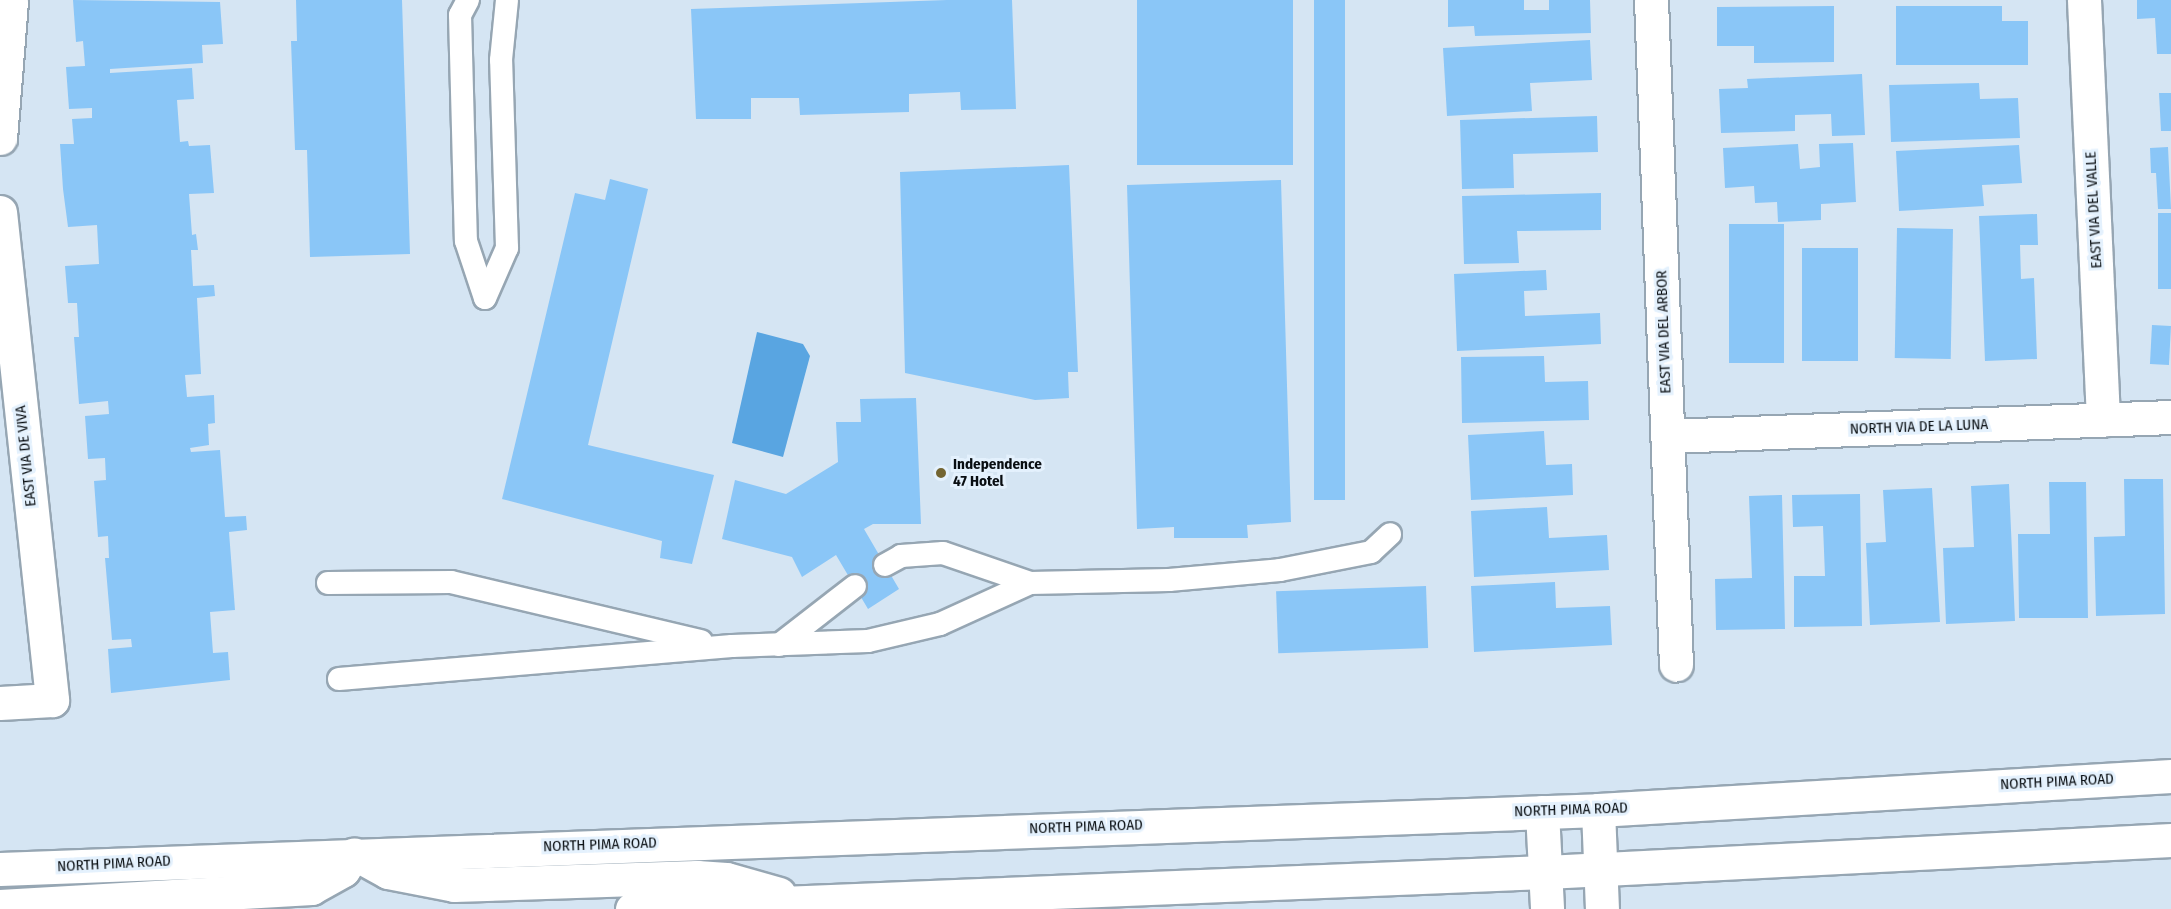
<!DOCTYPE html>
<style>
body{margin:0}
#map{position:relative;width:2171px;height:909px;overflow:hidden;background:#d5e5f3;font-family:"Fira Sans Condensed",sans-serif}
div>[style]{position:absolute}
.water>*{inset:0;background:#59a5e1}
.building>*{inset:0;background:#8ac6f7;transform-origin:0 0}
.roads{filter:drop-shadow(2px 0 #96a6b3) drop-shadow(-2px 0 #96a6b3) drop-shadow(0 2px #96a6b3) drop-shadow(0 -2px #96a6b3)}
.lane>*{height:22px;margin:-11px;padding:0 11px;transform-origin:11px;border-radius:11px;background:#fff}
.street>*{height:33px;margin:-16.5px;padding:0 16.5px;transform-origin:16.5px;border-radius:16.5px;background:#fff}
.secondary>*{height:33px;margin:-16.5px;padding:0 16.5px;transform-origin:16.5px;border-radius:16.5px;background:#fff}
.dots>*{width:16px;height:16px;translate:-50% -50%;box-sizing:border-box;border:3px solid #e4f1fd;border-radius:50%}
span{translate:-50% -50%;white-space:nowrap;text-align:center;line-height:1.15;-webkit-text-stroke:6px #e4f1fd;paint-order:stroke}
.street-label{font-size:15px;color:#090e12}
.poi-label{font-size:15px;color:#090e12;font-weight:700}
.left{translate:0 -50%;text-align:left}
</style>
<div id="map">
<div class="water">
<div style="clip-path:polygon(757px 332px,803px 344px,810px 356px,783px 457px,732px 443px)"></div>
</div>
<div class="building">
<div style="clip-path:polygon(73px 0,220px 2px,223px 44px,202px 45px,203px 63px,110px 69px,110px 73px,192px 68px,194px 99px,177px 100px,180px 142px,188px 141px,189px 146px,210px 145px,214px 193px,189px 194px,192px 235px,196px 234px,198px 250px,191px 250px,193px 286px,214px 285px,215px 296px,197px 298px,201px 374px,185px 375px,187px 397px,214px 395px,215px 423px,208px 424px,209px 445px,190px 448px,191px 452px,220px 450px,225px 517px,246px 516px,247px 530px,229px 532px,235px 610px,210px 612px,213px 653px,228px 652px,230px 680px,111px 693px,108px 649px,132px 647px,131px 639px,112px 640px,105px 558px,109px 558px,108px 536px,98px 537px,94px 481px,106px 480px,105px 458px,88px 459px,85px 416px,109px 414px,108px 401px,79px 404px,74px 337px,79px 337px,77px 303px,68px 303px,65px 266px,99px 264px,97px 225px,68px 227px,63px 189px,60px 144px,74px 144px,72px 119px,92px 118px,92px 108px,69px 109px,66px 67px,85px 66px,83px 41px,76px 42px)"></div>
<div style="clip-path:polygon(296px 0,402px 0,410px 254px,310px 257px,307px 150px,295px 150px,291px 41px,297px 41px)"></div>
<div style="clip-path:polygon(947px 0,1012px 0,1016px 109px,961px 110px,960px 92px,909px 94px,909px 112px,800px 115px,799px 98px,751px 98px,751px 119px,696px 119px,691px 9px)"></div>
<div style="left:1137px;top:0;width:156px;height:165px"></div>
<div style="left:1314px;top:0;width:31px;height:500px"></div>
<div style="clip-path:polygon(1448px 0,1524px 0,1524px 10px,1549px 10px,1549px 0,1590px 0,1591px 33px,1475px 36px,1474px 26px,1448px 27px)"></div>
<div style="clip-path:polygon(2137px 0,2171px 0,2171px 54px,2157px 54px,2155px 18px,2137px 19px)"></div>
<div style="clip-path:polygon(1834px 6px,1834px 62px,1754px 63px,1754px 46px,1717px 46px,1717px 7px)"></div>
<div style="clip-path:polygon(1896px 6px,2002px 6px,2002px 21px,2028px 21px,2028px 65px,1896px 65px)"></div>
<div style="clip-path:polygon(1590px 40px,1592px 80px,1530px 83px,1532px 111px,1447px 116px,1443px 48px)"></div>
<div style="clip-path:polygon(1862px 74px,1865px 135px,1832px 136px,1831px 114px,1795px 115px,1795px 131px,1721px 133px,1719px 89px,1748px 88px,1747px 79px)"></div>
<div style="clip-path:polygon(1979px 83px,1980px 99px,2018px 98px,2020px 138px,1891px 142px,1889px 85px)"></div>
<div style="clip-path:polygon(2159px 93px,2171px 93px,2171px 131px,2161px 131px)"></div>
<div style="clip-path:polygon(1597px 116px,1598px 152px,1513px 154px,1514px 188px,1462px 189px,1460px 120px)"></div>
<div style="clip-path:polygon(1853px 143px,1856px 202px,1821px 204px,1821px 220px,1778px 222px,1777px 202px,1755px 203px,1754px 186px,1725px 188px,1723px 148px,1798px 144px,1800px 169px,1820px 167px,1819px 144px)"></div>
<div style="clip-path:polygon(2019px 145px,2022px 183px,1982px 185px,1984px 206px,1899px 211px,1896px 151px)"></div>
<div style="clip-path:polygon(2168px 147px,2171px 209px,2158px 209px,2156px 173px,2151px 173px,2150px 148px)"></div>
<div style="clip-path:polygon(1069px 165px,1078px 372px,1068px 372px,1069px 398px,1035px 400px,905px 373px,900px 172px)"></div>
<div style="clip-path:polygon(610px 179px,648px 189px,588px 445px,714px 475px,692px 564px,660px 558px,662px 541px,502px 499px,575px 193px,605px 200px)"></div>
<div style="clip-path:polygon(1281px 180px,1291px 522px,1247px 525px,1248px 538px,1174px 538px,1174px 527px,1137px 529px,1127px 185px)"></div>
<div style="clip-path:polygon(1601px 193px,1601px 230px,1517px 231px,1519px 263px,1464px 264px,1462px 196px)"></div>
<div style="left:2158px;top:213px;width:13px;height:76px"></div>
<div style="clip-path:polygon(2037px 214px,2038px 245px,2020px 245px,2021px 279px,2034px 278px,2037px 359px,1985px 361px,1979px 216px)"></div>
<div style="left:1729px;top:224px;width:55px;height:139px"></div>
<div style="left:1897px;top:228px;width:56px;height:130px;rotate:1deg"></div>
<div style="left:1802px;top:248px;width:56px;height:113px"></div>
<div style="clip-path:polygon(1546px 270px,1547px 290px,1524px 291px,1525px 316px,1600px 313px,1601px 344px,1457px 351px,1454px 274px)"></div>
<div style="left:2152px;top:325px;width:19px;height:39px;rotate:3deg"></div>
<div style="clip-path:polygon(1544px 356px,1545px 382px,1588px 381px,1589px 420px,1462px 423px,1461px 357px)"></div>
<div style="clip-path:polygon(916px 398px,921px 524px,873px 524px,864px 529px,899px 589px,868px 609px,836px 555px,802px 577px,792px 557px,722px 539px,735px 480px,786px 494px,838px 462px,836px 422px,861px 422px,860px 399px)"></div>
<div style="clip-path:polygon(1544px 431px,1546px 465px,1572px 464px,1573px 495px,1471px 500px,1468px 435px)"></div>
<div style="clip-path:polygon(2124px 479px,2163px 479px,2165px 614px,2096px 616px,2094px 537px,2125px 536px)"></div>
<div style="clip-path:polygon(2049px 482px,2086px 482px,2088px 618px,2019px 618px,2018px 534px,2050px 534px)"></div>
<div style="clip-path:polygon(2009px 484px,2015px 621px,1946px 624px,1943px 548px,1974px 547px,1971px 486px)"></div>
<div style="clip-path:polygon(1932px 488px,1940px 622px,1870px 625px,1866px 543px,1886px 542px,1883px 490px)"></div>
<div style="clip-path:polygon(1860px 494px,1862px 626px,1794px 627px,1794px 576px,1825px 576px,1823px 526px,1793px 527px,1792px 495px)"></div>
<div style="clip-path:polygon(1782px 495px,1785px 629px,1716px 630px,1715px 579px,1752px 578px,1749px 496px)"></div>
<div style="clip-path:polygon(1547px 507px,1549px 538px,1607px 535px,1609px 570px,1474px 577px,1471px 511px)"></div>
<div style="clip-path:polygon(1555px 582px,1556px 608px,1610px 606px,1612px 645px,1474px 652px,1471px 586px)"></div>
<div style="left:1426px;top:586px;width:62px;height:150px;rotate:88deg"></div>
</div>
<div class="roads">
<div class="lane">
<div style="left:468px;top:0;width:17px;rotate:118deg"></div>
<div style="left:460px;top:15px;width:226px;rotate:88.5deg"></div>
<div style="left:466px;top:241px;width:60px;rotate:71.6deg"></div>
<div style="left:485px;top:298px;width:55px;rotate:-66.3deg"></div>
<div style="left:507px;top:248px;width:188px;rotate:-91.8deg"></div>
<div style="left:501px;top:60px;width:60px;rotate:-84.3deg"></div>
<div style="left:885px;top:565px;width:18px;rotate:-29deg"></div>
<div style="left:901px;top:556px;width:42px;rotate:-4.1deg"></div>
<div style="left:943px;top:553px;width:92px;rotate:19deg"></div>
<div style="left:328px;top:583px;width:123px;rotate:-0.5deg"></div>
<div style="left:451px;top:582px;width:257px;rotate:13.3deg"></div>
<div style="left:779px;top:645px;width:96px;rotate:-37.8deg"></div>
<div style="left:339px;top:679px;width:394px;rotate:-4.8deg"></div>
<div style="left:732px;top:646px;width:136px;rotate:-2.1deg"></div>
<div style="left:868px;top:641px;width:74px;rotate:-13.3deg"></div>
<div style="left:940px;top:624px;width:99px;rotate:-24.5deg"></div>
<div style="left:1030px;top:583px;width:139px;rotate:-1.2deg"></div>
<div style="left:1169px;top:580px;width:111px;rotate:-5.1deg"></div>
<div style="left:1280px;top:570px;width:93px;rotate:-11.2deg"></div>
<div style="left:1371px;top:552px;width:26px;rotate:-43deg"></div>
</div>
<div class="street">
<div style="left:1651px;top:0;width:665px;rotate:87.85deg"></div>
<div style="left:2084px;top:0;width:420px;rotate:87.4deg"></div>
<div style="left:0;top:138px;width:138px;rotate:-85.4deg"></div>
<div style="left:0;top:212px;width:491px;rotate:83.9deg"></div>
<div style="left:52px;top:700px;width:52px;rotate:176.7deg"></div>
<div style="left:1668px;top:436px;width:503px;rotate:-2.16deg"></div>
<div style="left:1598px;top:810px;width:99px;rotate:87.7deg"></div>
<div style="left:1542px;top:812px;width:97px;rotate:87deg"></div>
</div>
<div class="secondary">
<div style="left:361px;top:857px;width:31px;rotate:29deg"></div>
<div style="left:388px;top:872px;width:67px;rotate:11.1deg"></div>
<div style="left:454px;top:885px;width:243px;rotate:-1.9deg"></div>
<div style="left:697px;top:877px;width:29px;rotate:4deg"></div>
<div style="left:726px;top:879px;width:55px;rotate:15.8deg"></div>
<div style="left:0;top:869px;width:1599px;rotate:-2.11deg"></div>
<div style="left:1598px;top:810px;width:574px;rotate:-3.4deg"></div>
<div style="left:0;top:906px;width:312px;rotate:-3.3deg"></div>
<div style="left:311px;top:888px;width:37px;rotate:-29deg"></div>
<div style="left:343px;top:870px;width:19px;rotate:-55deg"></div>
<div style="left:632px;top:909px;width:915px;rotate:-2.32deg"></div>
<div style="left:1546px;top:872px;width:626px;rotate:-2.93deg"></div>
</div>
</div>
<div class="dots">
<div style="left:941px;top:473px;background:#736532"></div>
</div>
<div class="street-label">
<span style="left:2094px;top:210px;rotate:-93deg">EAST VIA DEL VALLE</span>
<span style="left:1664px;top:332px;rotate:-92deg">EAST VIA DEL ARBOR</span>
<span style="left:1919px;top:427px;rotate:-2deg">NORTH VIA DE LA LUNA</span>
<span style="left:26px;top:456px;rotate:-96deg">EAST VIA DE VIVA</span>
<span style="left:2057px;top:782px;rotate:-3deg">NORTH PIMA ROAD</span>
<span style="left:1571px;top:810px;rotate:-2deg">NORTH PIMA ROAD</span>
<span style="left:1086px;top:827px;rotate:-2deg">NORTH PIMA ROAD</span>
<span style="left:600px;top:845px;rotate:-2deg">NORTH PIMA ROAD</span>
<span style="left:114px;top:864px;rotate:-3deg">NORTH PIMA ROAD</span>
</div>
<div class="poi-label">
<span class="left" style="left:953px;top:473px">Independence<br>47 Hotel</span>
</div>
</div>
